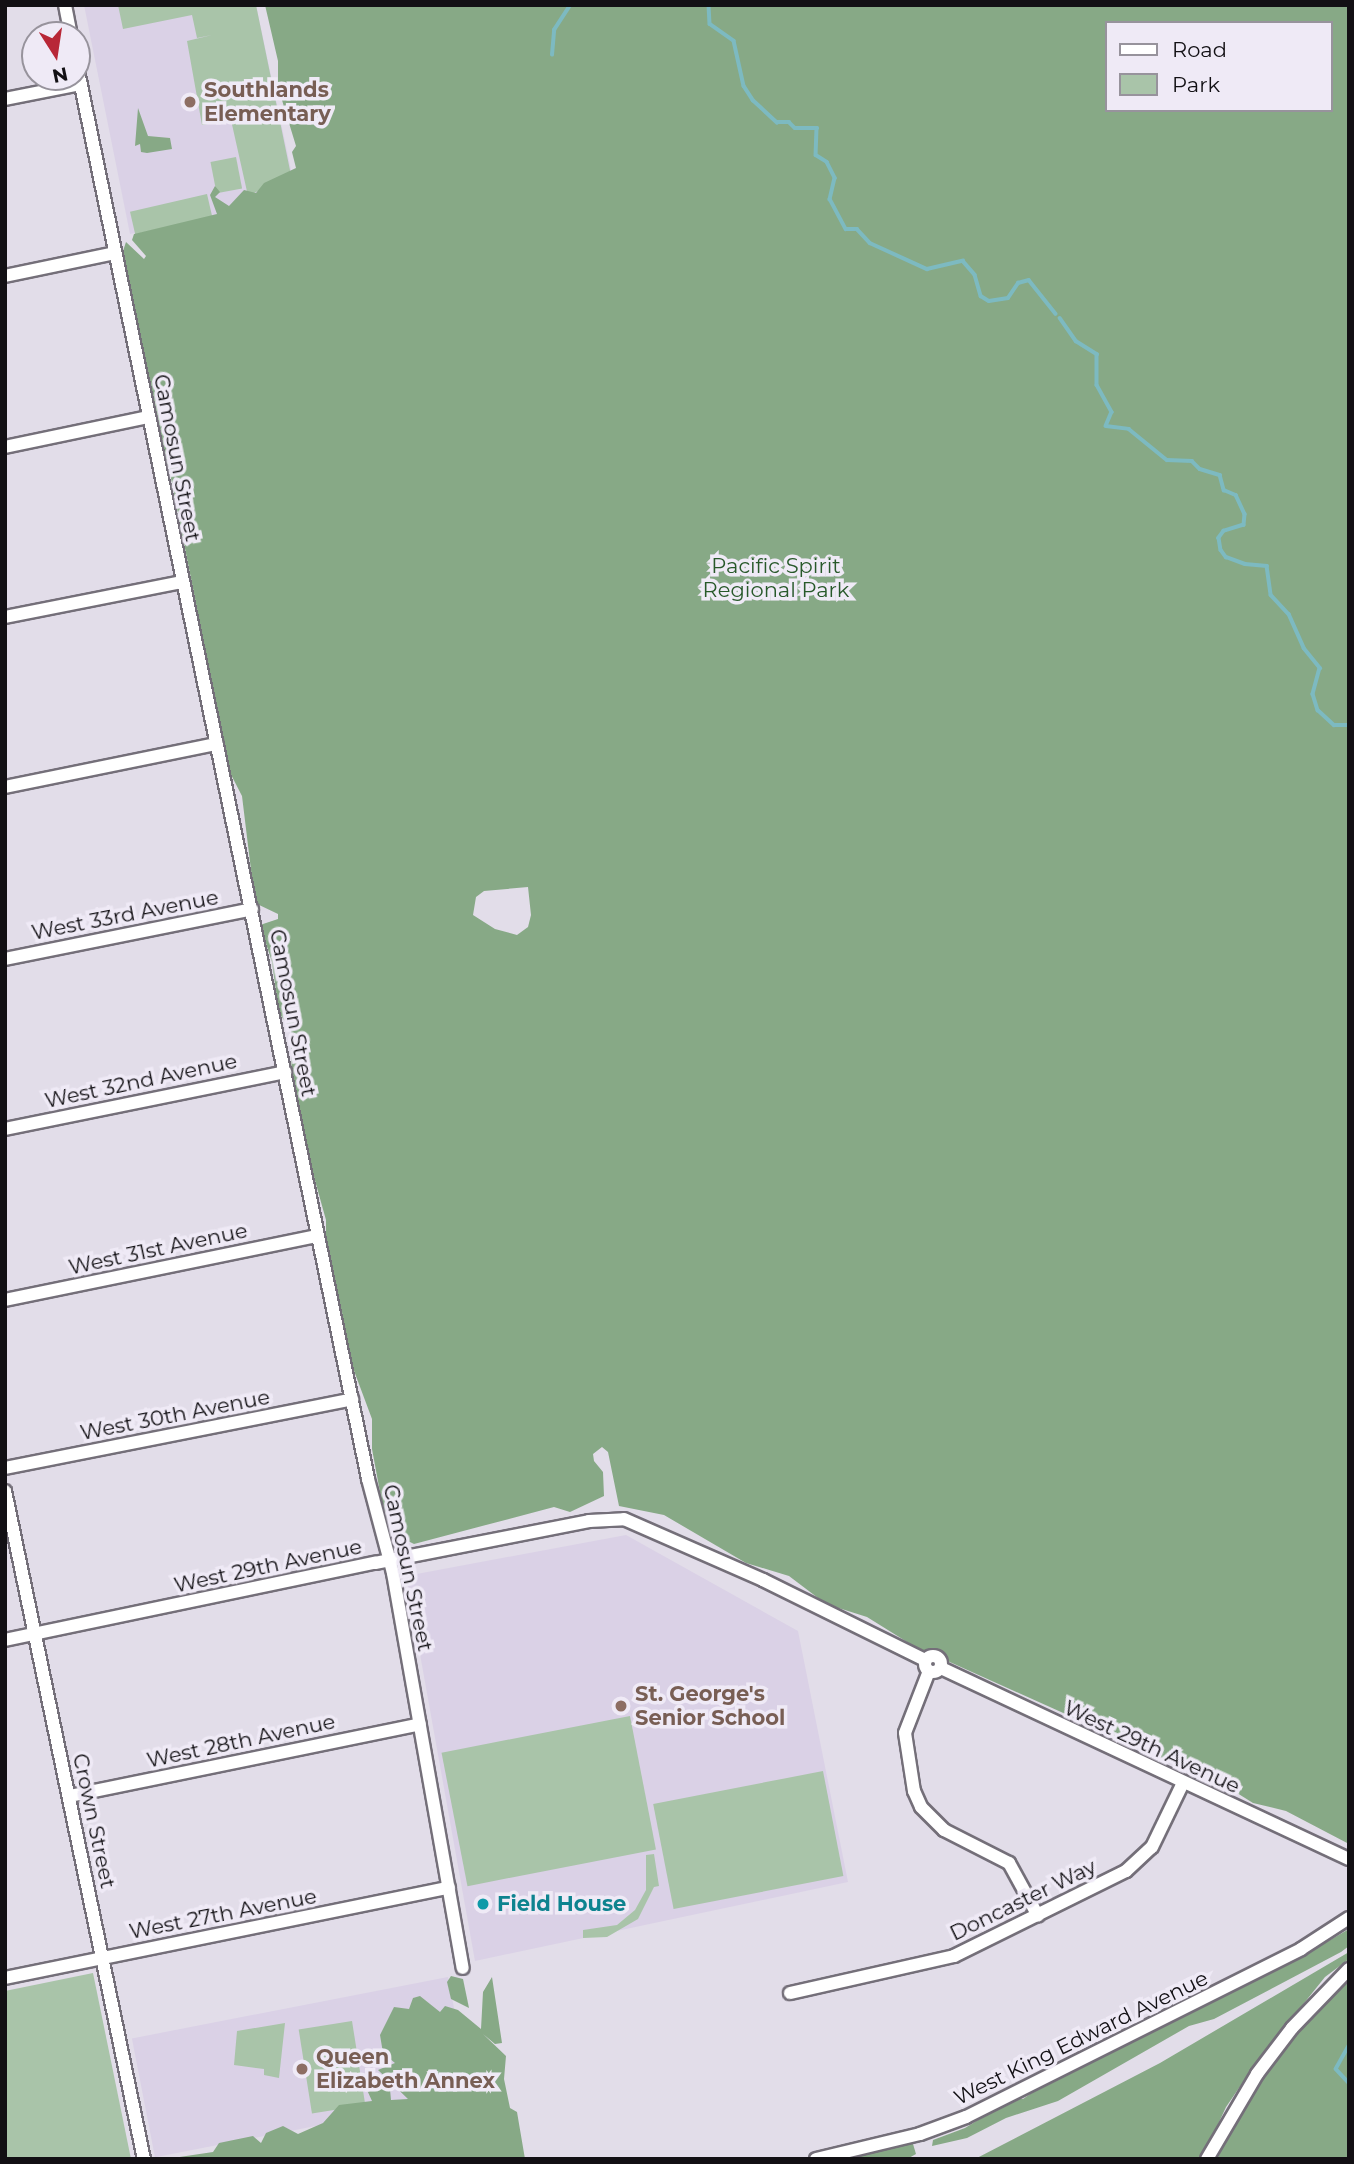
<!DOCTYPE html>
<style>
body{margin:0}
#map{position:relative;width:1354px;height:2164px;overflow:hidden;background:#e2dde9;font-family:Montserrat,sans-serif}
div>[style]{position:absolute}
.industrial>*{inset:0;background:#dad1e6;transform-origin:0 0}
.green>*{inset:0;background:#a9c4a9;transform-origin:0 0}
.forest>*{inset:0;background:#87a986}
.stream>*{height:3.5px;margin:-1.75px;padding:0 1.75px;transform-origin:1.75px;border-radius:1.75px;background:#7dbac1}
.roads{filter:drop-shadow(2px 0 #746f79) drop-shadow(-2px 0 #746f79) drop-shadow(0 2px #746f79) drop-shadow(0 -2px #746f79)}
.minor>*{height:12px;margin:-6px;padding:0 6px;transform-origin:6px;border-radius:6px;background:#fff}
.minor>.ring{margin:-6px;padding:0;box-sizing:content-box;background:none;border:12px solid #fff;border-radius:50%}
.dots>*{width:19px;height:19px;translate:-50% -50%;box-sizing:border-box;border:4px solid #efeaf6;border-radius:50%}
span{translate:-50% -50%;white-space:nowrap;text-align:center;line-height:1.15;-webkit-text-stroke:7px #efeaf6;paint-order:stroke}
.education-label{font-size:21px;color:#785e54;font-weight:700}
.left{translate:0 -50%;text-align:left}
.street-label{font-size:21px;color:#121014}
.park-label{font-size:21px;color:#28592a}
.culture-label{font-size:21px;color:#0d838f;font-weight:700}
.frame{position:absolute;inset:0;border:7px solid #121014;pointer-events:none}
.legend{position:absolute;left:1105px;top:21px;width:228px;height:91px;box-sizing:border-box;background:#efeaf6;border:2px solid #97939c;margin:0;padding:9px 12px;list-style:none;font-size:21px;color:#121014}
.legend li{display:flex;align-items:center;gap:14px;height:35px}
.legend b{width:35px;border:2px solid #97939c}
.north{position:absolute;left:21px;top:21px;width:70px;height:70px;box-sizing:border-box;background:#efeaf6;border:2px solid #97939c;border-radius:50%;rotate:168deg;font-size:19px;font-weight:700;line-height:28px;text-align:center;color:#121014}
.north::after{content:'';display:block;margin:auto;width:24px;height:32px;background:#b82737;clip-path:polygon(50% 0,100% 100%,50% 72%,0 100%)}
</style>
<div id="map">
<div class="industrial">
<div style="clip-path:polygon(84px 5px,256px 5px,297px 198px,130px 234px)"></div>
<div style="clip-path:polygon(626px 1535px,798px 1631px,848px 1882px,475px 1961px,406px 1576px)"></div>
<div style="left:448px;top:1977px;width:121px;height:322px;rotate:79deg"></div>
</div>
<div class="green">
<div style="clip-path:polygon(118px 5px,256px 5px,291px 175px,248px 196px,231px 120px,202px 125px,187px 41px,212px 35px,197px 38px,192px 15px,123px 29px)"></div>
<div style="left:236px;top:157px;width:32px;height:26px;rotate:79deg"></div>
<div style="left:207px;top:194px;width:23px;height:79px;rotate:77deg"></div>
<div style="left:630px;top:1716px;width:136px;height:192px;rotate:79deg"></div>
<div style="left:823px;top:1771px;width:107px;height:173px;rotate:79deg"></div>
<div style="clip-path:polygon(654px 1854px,659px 1886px,654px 1887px,638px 1919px,607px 1937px,583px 1938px,583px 1930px,617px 1925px,635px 1910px,646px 1890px,646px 1855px)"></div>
<div style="clip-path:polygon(93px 1973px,131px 2159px,5px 2159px,5px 1991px)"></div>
<div style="left:352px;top:2021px;width:85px;height:54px;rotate:81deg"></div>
<div style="clip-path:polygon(285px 2023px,279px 2078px,264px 2075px,264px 2069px,234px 2065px,237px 2031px)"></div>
</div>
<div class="forest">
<div style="clip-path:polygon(evenodd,265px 5px,1349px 5px,1349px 1844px,1286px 1811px,1253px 1803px,1194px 1766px,1159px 1757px,1151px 1742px,1130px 1743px,912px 1645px,867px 1617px,826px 1604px,789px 1576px,746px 1563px,664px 1515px,619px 1506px,608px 1452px,602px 1447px,593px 1454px,594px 1461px,603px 1472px,604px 1496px,570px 1512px,554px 1507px,414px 1544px,406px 1540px,398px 1525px,385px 1519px,372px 1449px,372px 1419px,347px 1352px,342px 1312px,326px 1262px,326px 1220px,292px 1098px,291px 1030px,279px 1013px,272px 962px,260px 925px,278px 919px,278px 914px,255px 903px,242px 796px,223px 759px,213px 689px,169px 468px,157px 444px,122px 254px,126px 242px,144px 259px,146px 256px,132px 240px,134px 234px,217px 214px,210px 195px,215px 186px,220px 192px,215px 197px,229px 206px,244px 190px,256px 193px,264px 183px,296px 168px,292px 152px,296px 146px,278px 87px,278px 61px,265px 5px,1107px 23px,1331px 23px,1331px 110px,1107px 110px,1107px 23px,265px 5px,528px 887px,531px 915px,528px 927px,517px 935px,495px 929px,473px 915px,476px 897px,484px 891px,528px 887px)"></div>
<div style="clip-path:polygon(138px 108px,148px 136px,170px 138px,172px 149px,147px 153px,141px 152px,140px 144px,135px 146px)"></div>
<div style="clip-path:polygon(1349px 1929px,1349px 1946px,1341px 1952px,1214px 2019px,1189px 2026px,1058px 2101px,1006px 2118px,967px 2138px,932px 2146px,933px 2140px,965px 2128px,1014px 2098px,1023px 2099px,1052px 2079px,1308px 1953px)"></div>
<div style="clip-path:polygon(1349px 1952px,1349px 1959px,1325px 1977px,1256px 2063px,1226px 2107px,1202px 2159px,975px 2159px,1160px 2063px)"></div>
<div style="clip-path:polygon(451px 1976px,463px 1979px,469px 2008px,451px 1999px,447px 1982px)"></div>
<div style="clip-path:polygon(492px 1977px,502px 2043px,495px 2044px,483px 2034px,506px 2056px,504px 2079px,510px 2108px,517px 2112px,525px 2159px,166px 2159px,213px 2152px,219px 2143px,253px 2136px,261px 2143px,266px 2133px,283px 2126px,298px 2134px,323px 2123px,339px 2105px,372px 2101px,367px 2090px,379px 2080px,390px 2089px,391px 2100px,408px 2099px,378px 2070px,395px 2063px,383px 2053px,380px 2035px,394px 2007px,409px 2009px,413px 1998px,420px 1996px,440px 2012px,445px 2006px,458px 2010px,481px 2029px,483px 1992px)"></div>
<div style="clip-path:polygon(1349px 1981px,1349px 2159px,1217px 2159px,1257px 2081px,1289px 2039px)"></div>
<div style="clip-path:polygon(902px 2140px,913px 2144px,916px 2154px,907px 2159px,844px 2159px)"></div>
</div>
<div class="stream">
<div style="left:709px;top:5px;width:19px;rotate:87deg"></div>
<div style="left:710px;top:24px;width:29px;rotate:35deg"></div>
<div style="left:734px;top:41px;width:46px;rotate:77.5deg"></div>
<div style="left:744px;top:86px;width:17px;rotate:57deg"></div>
<div style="left:753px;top:100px;width:33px;rotate:43deg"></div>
<div style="left:777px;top:122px;width:12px"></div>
<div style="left:789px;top:122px;width:8px;rotate:45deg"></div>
<div style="left:795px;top:128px;width:22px"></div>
<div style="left:817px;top:128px;width:27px;rotate:92deg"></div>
<div style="left:816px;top:155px;width:13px;rotate:32deg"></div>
<div style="left:827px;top:162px;width:18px;rotate:63deg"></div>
<div style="left:835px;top:178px;width:22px;rotate:103deg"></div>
<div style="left:830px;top:199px;width:34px;rotate:62deg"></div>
<div style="left:846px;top:229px;width:11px"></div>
<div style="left:857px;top:229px;width:19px;rotate:47deg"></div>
<div style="left:870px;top:243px;width:63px;rotate:24.5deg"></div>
<div style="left:927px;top:269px;width:37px;rotate:-13deg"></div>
<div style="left:963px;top:261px;width:18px;rotate:49deg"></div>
<div style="left:975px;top:275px;width:22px;rotate:74deg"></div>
<div style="left:981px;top:296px;width:9px;rotate:32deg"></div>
<div style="left:989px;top:301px;width:19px;rotate:-9deg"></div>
<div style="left:1008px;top:298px;width:18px;rotate:-56deg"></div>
<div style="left:1018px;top:283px;width:11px;rotate:-15deg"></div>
<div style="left:1029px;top:280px;width:43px;rotate:51.5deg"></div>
<div style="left:552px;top:55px;width:25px;rotate:-85deg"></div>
<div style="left:554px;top:30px;width:30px;rotate:-57deg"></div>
<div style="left:1060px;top:318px;width:28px;rotate:55deg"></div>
<div style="left:1076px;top:341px;width:25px;rotate:32deg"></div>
<div style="left:1097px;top:354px;width:31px;rotate:90deg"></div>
<div style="left:1097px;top:385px;width:31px;rotate:61deg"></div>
<div style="left:1112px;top:412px;width:15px;rotate:113deg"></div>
<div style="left:1106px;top:426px;width:23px;rotate:7deg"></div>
<div style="left:1129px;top:429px;width:49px;rotate:39.2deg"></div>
<div style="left:1167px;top:460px;width:25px;rotate:2deg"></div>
<div style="left:1192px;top:461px;width:11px;rotate:45deg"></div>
<div style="left:1200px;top:469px;width:21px;rotate:17deg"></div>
<div style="left:1220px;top:475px;width:16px;rotate:75deg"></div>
<div style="left:1224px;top:490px;width:13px;rotate:23deg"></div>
<div style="left:1236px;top:495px;width:21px;rotate:65deg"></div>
<div style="left:1245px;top:514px;width:11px;rotate:95deg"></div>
<div style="left:1244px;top:525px;width:21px;rotate:163deg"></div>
<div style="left:1224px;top:531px;width:9px;rotate:126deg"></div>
<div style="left:1219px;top:538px;width:12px;rotate:81deg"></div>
<div style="left:1221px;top:550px;width:9px;rotate:54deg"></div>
<div style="left:1226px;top:557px;width:20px;rotate:20deg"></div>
<div style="left:1245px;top:564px;width:22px;rotate:5deg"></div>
<div style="left:1267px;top:566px;width:29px;rotate:82deg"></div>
<div style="left:1271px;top:595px;width:26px;rotate:47deg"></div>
<div style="left:1289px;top:614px;width:37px;rotate:66deg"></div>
<div style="left:1304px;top:648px;width:26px;rotate:51deg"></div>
<div style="left:1320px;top:668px;width:27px;rotate:105deg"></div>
<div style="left:1313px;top:694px;width:17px;rotate:73deg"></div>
<div style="left:1318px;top:710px;width:22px;rotate:43deg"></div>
<div style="left:1334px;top:725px;width:15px"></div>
<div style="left:1349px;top:2046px;width:26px;rotate:119deg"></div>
<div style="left:1336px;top:2069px;width:19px;rotate:47deg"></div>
</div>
<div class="roads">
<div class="minor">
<div style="left:65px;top:5px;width:31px;rotate:79deg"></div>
<div style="left:77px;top:66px;width:1443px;rotate:78.36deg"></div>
<div style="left:368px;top:1479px;width:97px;rotate:75.1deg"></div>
<div style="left:393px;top:1573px;width:401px;rotate:80deg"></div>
<div style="left:5px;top:99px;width:77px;rotate:-11.2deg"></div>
<div style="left:5px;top:276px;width:112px;rotate:-11.8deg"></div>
<div style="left:5px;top:447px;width:147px;rotate:-11.8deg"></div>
<div style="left:5px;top:617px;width:180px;rotate:-11.2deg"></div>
<div style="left:5px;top:787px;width:216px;rotate:-11.5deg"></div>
<div style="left:5px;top:959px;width:252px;rotate:-11.4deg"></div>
<div style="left:5px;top:1129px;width:286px;rotate:-11.5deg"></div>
<div style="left:5px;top:1300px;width:319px;rotate:-11.6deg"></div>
<div style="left:5px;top:1468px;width:354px;rotate:-11.2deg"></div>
<div style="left:5px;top:1491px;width:682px;rotate:78.25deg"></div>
<div style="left:5px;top:1640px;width:378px;rotate:-11.8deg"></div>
<div style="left:375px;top:1563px;width:218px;rotate:-11.1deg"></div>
<div style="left:589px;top:1521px;width:35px;rotate:-3deg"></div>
<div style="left:624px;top:1519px;width:152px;rotate:23.7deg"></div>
<div style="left:763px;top:1580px;width:181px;rotate:26.3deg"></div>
<div class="ring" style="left:925px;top:1656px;width:4px;height:4px"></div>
<div style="left:941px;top:1668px;width:450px;rotate:25.1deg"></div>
<div style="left:929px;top:1671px;width:66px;rotate:111.2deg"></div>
<div style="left:905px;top:1733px;width:59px;rotate:81.2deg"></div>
<div style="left:914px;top:1791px;width:17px;rotate:66deg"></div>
<div style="left:921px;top:1807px;width:33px;rotate:45deg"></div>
<div style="left:944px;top:1830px;width:73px;rotate:26.9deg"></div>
<div style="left:1009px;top:1863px;width:60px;rotate:61.3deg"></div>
<div style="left:70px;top:1796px;width:357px;rotate:-11.6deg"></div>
<div style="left:5px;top:1978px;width:453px;rotate:-11.5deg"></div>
<div style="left:790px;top:1993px;width:168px;rotate:-12.7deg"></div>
<div style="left:954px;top:1956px;width:192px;rotate:-26.3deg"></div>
<div style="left:1126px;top:1871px;width:35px;rotate:-43deg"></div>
<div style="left:1152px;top:1847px;width:71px;rotate:-64.2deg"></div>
<div style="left:816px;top:2159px;width:107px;rotate:-13.5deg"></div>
<div style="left:920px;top:2134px;width:49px;rotate:-20.3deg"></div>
<div style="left:966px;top:2117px;width:375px;rotate:-26.6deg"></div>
<div style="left:1301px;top:1949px;width:57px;rotate:-32.9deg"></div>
<div style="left:1207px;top:2159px;width:99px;rotate:-59.5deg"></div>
<div style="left:1257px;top:2074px;width:58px;rotate:-52.7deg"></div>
<div style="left:1292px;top:2028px;width:82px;rotate:-46deg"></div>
</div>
</div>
<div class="dots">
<div style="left:190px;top:102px;background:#8d6e63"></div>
<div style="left:621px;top:1706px;background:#8d6e63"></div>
<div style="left:483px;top:1904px;background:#0f9aa8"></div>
<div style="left:302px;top:2069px;background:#8d6e63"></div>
</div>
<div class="education-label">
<span class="left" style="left:204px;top:102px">Southlands<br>Elementary</span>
<span class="left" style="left:635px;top:1706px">St. George's<br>Senior School</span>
<span class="left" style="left:316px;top:2069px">Queen<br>Elizabeth Annex</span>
</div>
<div class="street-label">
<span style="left:177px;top:458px;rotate:79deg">Camosun Street</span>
<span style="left:125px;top:915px;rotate:-11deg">West 33rd Avenue</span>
<span style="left:293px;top:1013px;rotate:79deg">Camosun Street</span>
<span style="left:141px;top:1081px;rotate:-12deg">West 32nd Avenue</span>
<span style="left:158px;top:1249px;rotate:-12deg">West 31st Avenue</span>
<span style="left:175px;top:1415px;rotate:-11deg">West 30th Avenue</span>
<span style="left:268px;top:1566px;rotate:-12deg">West 29th Avenue</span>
<span style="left:408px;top:1568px;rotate:78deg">Camosun Street</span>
<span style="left:241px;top:1741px;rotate:-12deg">West 28th Avenue</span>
<span style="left:1152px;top:1747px;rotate:25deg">West 29th Avenue</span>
<span style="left:94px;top:1821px;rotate:78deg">Crown Street</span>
<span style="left:1023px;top:1900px;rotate:-26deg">Doncaster Way</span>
<span style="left:223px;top:1914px;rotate:-11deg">West 27th Avenue</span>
<span style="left:1081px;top:2038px;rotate:-26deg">West King Edward Avenue</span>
</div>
<div class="park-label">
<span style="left:776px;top:578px">Pacific Spirit<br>Regional Park</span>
</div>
<div class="culture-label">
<span class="left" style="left:497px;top:1904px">Field House</span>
</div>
<div class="frame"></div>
<ul class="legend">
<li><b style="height:9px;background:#fff"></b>Road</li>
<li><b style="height:19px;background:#a9c4a9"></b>Park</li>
</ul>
<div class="north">N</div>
</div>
